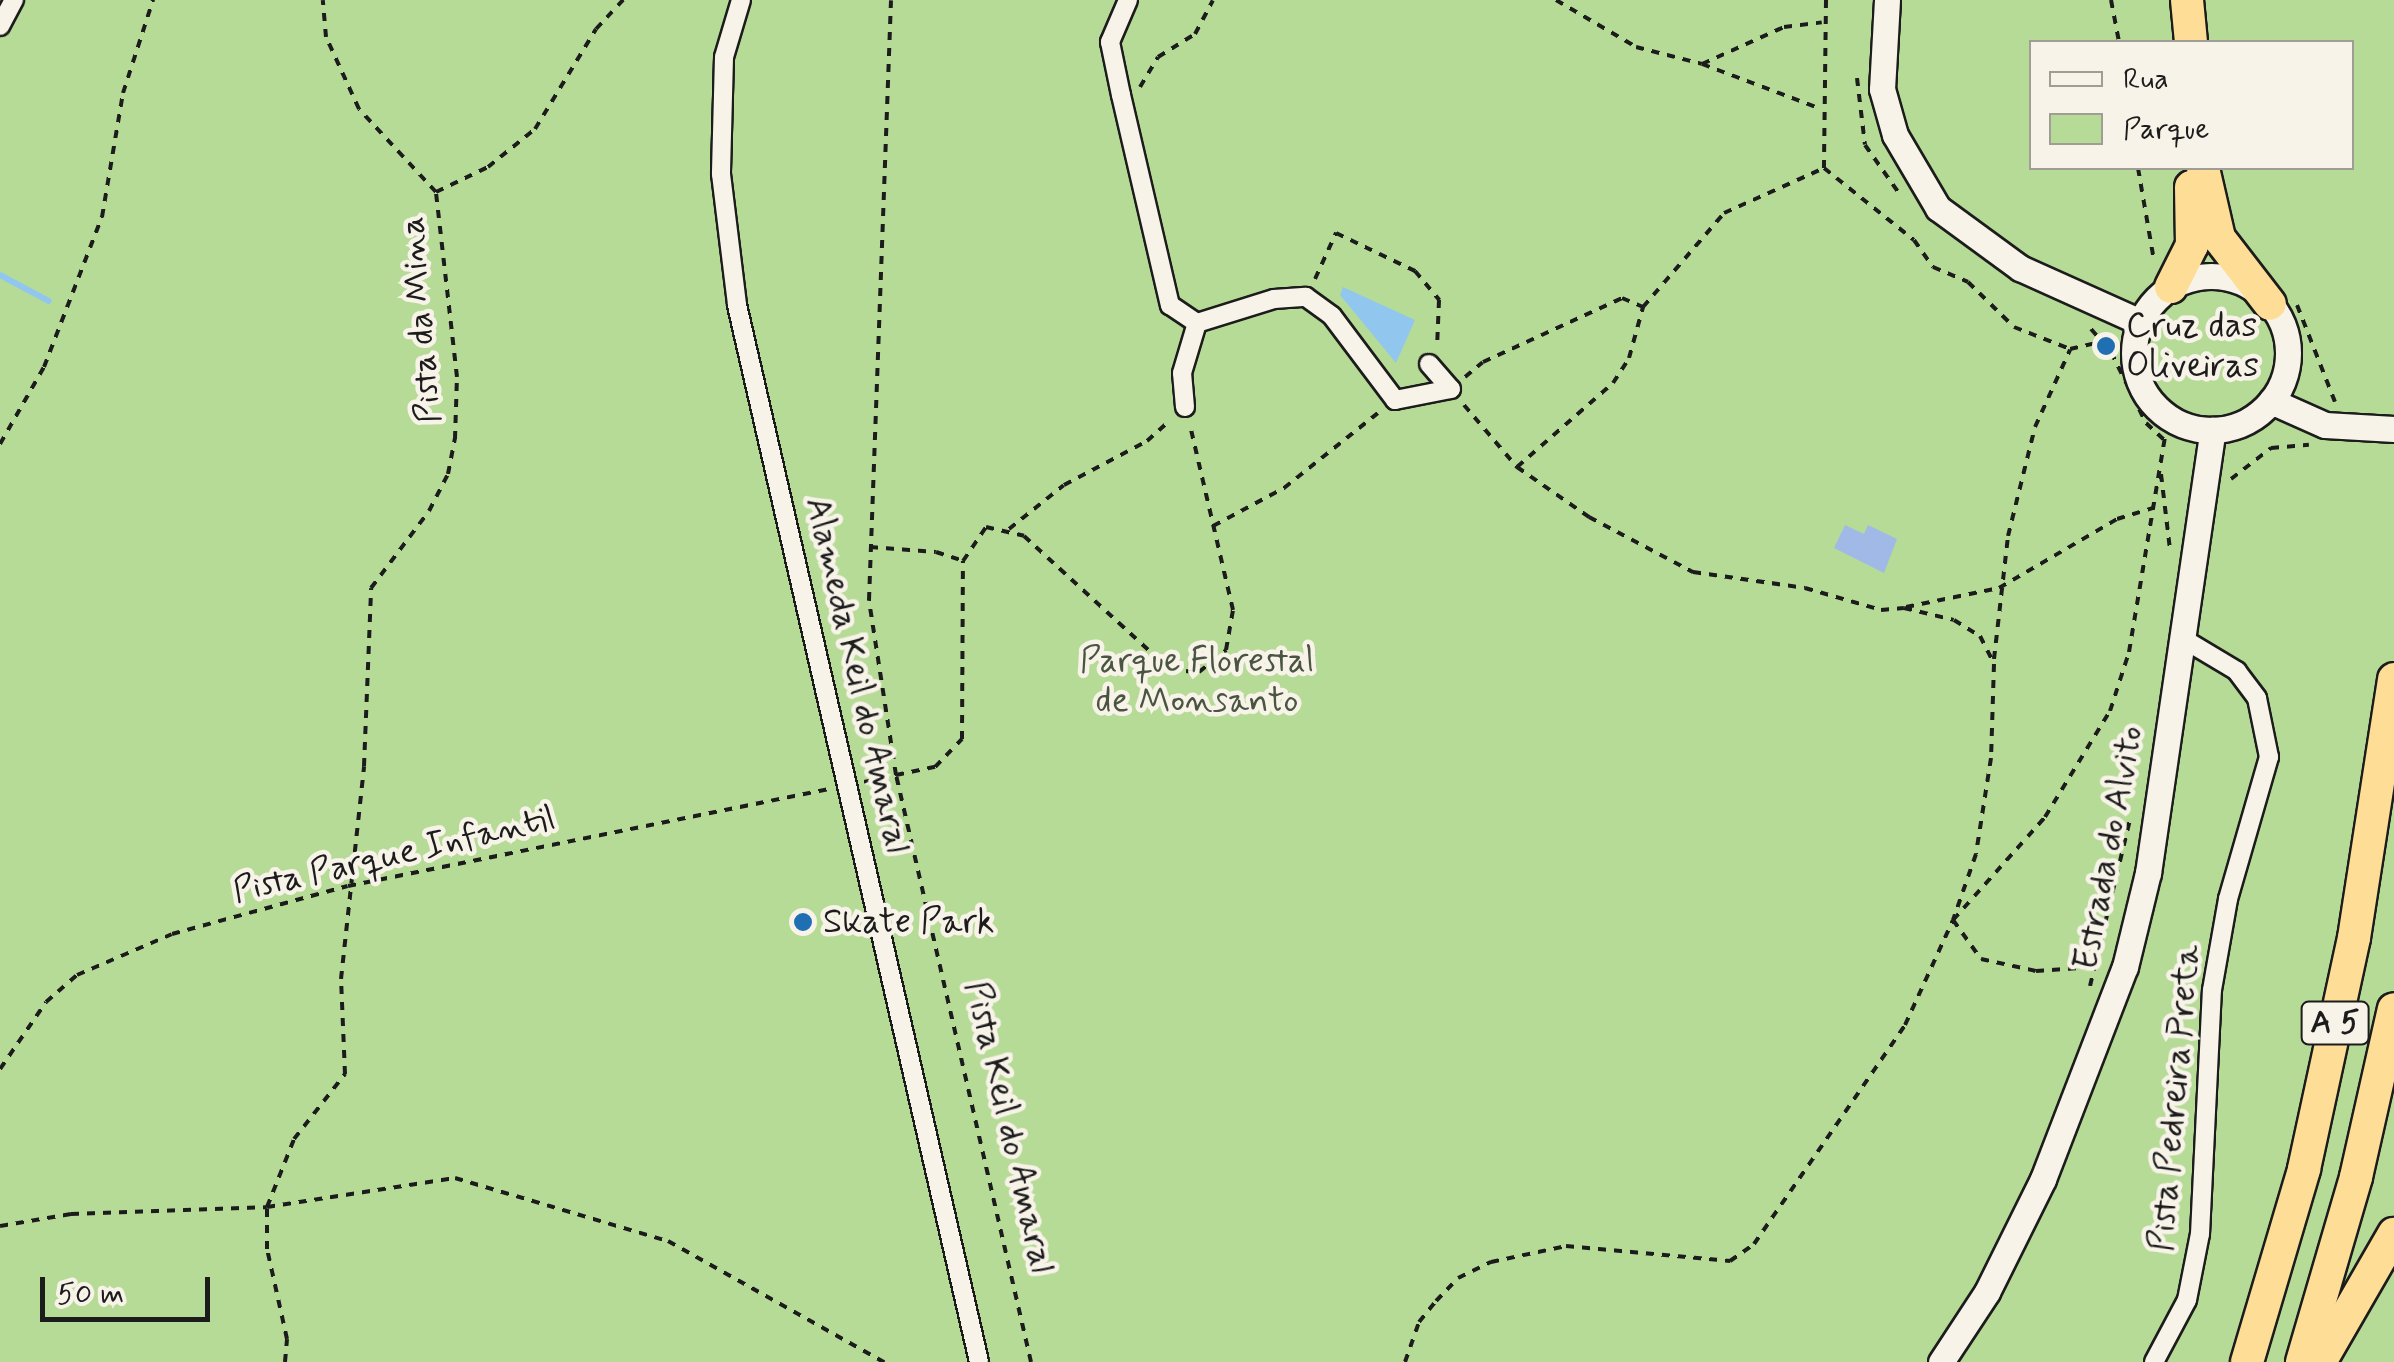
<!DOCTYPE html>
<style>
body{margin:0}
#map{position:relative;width:2394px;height:1362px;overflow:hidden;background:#f7f3e8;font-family:Mynerve,sans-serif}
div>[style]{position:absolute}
.green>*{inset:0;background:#b6db96}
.water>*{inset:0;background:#91c7ef}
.stream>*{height:6px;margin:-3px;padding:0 3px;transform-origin:3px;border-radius:3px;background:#91c7ef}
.building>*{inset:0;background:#a0b9e6}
.path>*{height:4px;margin-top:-2px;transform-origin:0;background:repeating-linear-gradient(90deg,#1c1c1c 0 8px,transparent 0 16px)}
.roads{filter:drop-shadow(2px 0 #1c1c1c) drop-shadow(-2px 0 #1c1c1c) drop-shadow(0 2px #1c1c1c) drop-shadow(0 -2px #1c1c1c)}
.street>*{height:18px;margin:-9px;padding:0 9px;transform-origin:9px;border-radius:9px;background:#f7f3e8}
.secondary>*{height:25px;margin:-12.5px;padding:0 12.5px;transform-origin:12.5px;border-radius:12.5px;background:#f7f3e8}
.secondary>.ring{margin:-12.5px;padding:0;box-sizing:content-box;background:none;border:25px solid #f7f3e8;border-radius:50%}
.highway>*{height:32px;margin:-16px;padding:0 16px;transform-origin:16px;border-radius:16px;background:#fedd96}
.dots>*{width:28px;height:28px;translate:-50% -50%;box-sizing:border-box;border:5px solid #f7f3e8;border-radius:50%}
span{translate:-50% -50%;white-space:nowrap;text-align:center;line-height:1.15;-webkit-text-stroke:9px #f7f3e8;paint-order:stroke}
.shield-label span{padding:2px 8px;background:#f7f3e8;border:2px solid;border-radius:8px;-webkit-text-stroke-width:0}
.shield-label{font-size:32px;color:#1c1c1c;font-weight:700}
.street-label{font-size:35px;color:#1c1c1c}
.poi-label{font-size:35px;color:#1c1c1c}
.left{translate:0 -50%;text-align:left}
.park-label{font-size:35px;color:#4a5541}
.legend{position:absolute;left:2029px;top:40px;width:325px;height:130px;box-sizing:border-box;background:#f7f3e8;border:2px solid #9f9d96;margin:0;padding:12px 18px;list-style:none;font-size:30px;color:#1c1c1c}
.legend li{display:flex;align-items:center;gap:20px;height:50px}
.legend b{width:50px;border:2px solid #9f9d96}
.scale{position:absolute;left:40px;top:1277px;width:170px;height:45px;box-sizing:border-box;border:5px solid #1c1c1c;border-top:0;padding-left:12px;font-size:30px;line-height:35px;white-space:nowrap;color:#1c1c1c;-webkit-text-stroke:8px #f7f3e8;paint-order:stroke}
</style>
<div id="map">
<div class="green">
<div style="clip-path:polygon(evenodd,0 0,2394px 0,2394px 1362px,0 1362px,0 0,2032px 42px,2352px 42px,2352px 168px,2032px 168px,2032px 42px)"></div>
</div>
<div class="water">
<div style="clip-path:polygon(1343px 287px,1415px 320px,1396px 363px,1340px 295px)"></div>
</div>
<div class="stream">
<div style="left:0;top:275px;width:55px;rotate:28deg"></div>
</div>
<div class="building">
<div style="clip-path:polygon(1845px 525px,1864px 534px,1868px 525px,1897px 539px,1884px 573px,1834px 548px)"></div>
</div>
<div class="path">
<div style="left:1556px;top:0;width:93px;rotate:30.4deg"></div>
<div style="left:1636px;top:47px;width:68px;rotate:14.4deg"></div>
<div style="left:1702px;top:64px;width:90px;rotate:-24.3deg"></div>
<div style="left:1784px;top:27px;width:38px;rotate:-7deg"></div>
<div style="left:1826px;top:0;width:168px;rotate:90.7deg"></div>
<div style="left:1824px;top:168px;width:115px;rotate:38.7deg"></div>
<div style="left:1914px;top:240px;width:33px;rotate:55deg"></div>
<div style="left:1933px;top:267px;width:38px;rotate:23deg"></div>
<div style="left:1968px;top:282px;width:64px;rotate:44.4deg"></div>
<div style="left:2014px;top:327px;width:60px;rotate:21.4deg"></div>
<div style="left:2070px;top:349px;width:36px;rotate:-13deg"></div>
<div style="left:2111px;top:0;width:43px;rotate:79.2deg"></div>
<div style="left:1702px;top:64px;width:127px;rotate:20.7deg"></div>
<div style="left:1857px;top:78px;width:67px;rotate:83.2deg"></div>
<div style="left:1865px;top:145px;width:62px;rotate:54.8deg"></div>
<div style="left:1140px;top:87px;width:35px;rotate:-59deg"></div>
<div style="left:1158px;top:57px;width:44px;rotate:-31.9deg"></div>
<div style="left:1195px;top:34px;width:38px;rotate:-62deg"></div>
<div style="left:2138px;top:168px;width:94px;rotate:80.2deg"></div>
<div style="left:436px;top:192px;width:58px;rotate:-25.7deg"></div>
<div style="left:488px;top:167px;width:60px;rotate:-39deg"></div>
<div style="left:535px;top:129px;width:117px;rotate:-58.6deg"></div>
<div style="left:596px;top:29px;width:40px;rotate:-47deg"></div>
<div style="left:1315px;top:279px;width:51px;rotate:-65.5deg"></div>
<div style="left:1336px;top:233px;width:88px;rotate:25.7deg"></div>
<div style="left:1415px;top:271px;width:38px;rotate:50deg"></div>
<div style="left:1439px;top:300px;width:47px;rotate:92.4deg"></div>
<div style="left:2297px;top:305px;width:104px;rotate:68.6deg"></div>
<div style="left:2091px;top:329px;width:30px;rotate:49deg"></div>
<div style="left:2111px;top:352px;width:79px;rotate:63.8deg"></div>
<div style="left:2146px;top:423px;width:25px;rotate:43deg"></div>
<div style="left:1465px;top:377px;width:23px;rotate:-40deg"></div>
<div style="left:1483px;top:362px;width:153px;rotate:-24.7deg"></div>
<div style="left:1622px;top:298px;width:23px;rotate:23deg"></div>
<div style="left:1643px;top:307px;width:124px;rotate:-49.2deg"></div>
<div style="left:1724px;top:213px;width:110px;rotate:-24.2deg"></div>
<div style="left:1464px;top:405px;width:82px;rotate:49.5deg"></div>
<div style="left:1517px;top:467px;width:88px;rotate:34.8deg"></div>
<div style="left:1589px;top:517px;width:118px;rotate:27.9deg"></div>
<div style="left:1693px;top:572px;width:113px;rotate:8.1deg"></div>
<div style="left:1805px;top:588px;width:79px;rotate:16.1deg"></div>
<div style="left:1881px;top:610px;width:23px;rotate:-5deg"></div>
<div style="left:1904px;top:608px;width:51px;rotate:13.5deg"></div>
<div style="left:1954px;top:620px;width:31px;rotate:32deg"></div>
<div style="left:1980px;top:636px;width:31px;rotate:63deg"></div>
<div style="left:1994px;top:664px;width:94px;rotate:91.8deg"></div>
<div style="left:1991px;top:758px;width:97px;rotate:98.9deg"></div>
<div style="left:1976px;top:854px;width:70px;rotate:109.2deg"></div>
<div style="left:1953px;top:920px;width:48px;rotate:54.3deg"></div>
<div style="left:1981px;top:959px;width:56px;rotate:12.3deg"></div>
<div style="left:2036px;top:971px;width:59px;rotate:-3.9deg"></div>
<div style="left:0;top:444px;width:89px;rotate:-60.3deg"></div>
<div style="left:44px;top:367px;width:161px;rotate:-68.9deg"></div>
<div style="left:102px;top:217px;width:126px;rotate:-80.4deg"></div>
<div style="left:123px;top:93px;width:98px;rotate:-72.1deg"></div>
<div style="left:1517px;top:467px;width:128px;rotate:-41.2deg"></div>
<div style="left:1613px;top:383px;width:30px;rotate:-57deg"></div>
<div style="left:1629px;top:358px;width:53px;rotate:-74.6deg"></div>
<div style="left:2161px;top:474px;width:76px;rotate:83.2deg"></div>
<div style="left:2231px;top:479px;width:51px;rotate:-37.8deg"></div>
<div style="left:2271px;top:448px;width:38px;rotate:-5deg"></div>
<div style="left:1213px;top:526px;width:81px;rotate:-28.2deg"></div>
<div style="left:1284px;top:488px;width:120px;rotate:-38.6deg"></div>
<div style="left:1009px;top:529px;width:70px;rotate:-38.7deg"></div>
<div style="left:1064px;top:485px;width:94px;rotate:-27.9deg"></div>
<div style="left:1147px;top:441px;width:31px;rotate:-42deg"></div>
<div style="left:870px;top:547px;width:66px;rotate:4.3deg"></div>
<div style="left:936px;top:552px;width:28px;rotate:18deg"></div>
<div style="left:1906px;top:607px;width:95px;rotate:-11.5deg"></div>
<div style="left:1999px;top:588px;width:137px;rotate:-30.3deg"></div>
<div style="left:2117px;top:519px;width:38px;rotate:-17deg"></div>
<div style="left:1994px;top:659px;width:124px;rotate:-83.5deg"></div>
<div style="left:2008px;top:536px;width:112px;rotate:-76.1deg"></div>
<div style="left:2035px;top:427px;width:85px;rotate:-65.6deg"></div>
<div style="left:864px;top:782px;width:33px;rotate:-12deg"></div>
<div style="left:896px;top:775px;width:177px;rotate:-98.8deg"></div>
<div style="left:869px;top:600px;width:600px;rotate:-87.9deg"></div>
<div style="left:2090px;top:986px;width:171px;rotate:-76.5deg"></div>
<div style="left:0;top:1069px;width:81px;rotate:-55.5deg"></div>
<div style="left:46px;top:1002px;width:41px;rotate:-41.1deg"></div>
<div style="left:77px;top:975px;width:103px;rotate:-23.3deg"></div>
<div style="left:172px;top:934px;width:182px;rotate:-15.3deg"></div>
<div style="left:348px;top:886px;width:492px;rotate:-11.4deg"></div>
<div style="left:0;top:1226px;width:72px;rotate:-9.6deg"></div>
<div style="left:71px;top:1214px;width:196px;rotate:-2deg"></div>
<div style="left:267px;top:1207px;width:190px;rotate:-8.8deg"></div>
<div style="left:455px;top:1178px;width:222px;rotate:16.5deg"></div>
<div style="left:668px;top:1241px;width:248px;rotate:29.3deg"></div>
<div style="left:285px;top:1362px;width:23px;rotate:-85deg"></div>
<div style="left:287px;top:1339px;width:92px;rotate:-102.5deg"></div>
<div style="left:267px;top:1249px;width:42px;rotate:-90deg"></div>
<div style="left:267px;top:1207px;width:73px;rotate:-68.3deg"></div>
<div style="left:294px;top:1139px;width:83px;rotate:-51.9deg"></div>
<div style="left:345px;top:1074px;width:95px;rotate:-92.4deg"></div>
<div style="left:341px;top:979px;width:214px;rotate:-83.8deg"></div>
<div style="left:364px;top:766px;width:178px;rotate:-87.7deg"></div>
<div style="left:371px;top:588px;width:96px;rotate:-53deg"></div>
<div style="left:429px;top:511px;width:42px;rotate:-62.8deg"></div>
<div style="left:448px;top:474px;width:36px;rotate:-79deg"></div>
<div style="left:455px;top:439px;width:62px;rotate:-88.2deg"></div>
<div style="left:457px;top:377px;width:186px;rotate:-96.5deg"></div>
<div style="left:436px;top:192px;width:113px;rotate:-132.9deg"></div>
<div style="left:359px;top:109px;width:79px;rotate:-114.6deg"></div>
<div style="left:326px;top:37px;width:37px;rotate:-95deg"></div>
<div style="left:1031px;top:1362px;width:602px;rotate:-102.95deg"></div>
<div style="left:896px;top:775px;width:40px;rotate:-12deg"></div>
<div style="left:935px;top:767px;width:39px;rotate:-46deg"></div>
<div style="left:962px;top:739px;width:178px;rotate:-89.7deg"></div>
<div style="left:963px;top:561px;width:41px;rotate:-55.9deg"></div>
<div style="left:986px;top:527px;width:39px;rotate:13deg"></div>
<div style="left:1024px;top:536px;width:198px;rotate:42.5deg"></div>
<div style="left:1170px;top:670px;width:29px;rotate:4deg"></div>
<div style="left:1199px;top:672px;width:35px;rotate:-39deg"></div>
<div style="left:1226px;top:650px;width:41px;rotate:-80.1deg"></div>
<div style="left:1233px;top:610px;width:190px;rotate:-103.1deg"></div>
<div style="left:1405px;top:1362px;width:42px;rotate:-70.7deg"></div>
<div style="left:1419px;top:1322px;width:27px;rotate:-51deg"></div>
<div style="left:1436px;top:1301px;width:32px;rotate:-46deg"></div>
<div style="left:1458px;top:1278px;width:37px;rotate:-26deg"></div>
<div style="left:1491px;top:1262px;width:77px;rotate:-12deg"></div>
<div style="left:1566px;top:1246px;width:165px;rotate:5.2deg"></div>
<div style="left:1730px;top:1261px;width:29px;rotate:-35deg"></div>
<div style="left:1754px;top:1244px;width:266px;rotate:-55.4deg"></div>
<div style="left:1905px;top:1025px;width:115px;rotate:-65.4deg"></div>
<div style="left:1953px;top:920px;width:138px;rotate:-48.2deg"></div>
<div style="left:2045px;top:817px;width:124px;rotate:-58.5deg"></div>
<div style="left:2110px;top:711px;width:62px;rotate:-72.1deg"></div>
<div style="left:2129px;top:652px;width:237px;rotate:-80.5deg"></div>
</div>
<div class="roads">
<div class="street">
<div style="left:741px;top:0;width:59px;rotate:106.6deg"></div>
<div style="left:724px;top:57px;width:117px;rotate:91.5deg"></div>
<div style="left:721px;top:174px;width:132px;rotate:83deg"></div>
<div style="left:737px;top:305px;width:1084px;rotate:77.1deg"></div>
<div style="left:1128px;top:0;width:46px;rotate:113.2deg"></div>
<div style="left:1110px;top:42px;width:54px;rotate:78.3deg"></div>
<div style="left:1121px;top:95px;width:216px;rotate:76.9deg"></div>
<div style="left:1170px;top:305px;width:32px;rotate:34deg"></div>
<div style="left:0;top:26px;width:30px;rotate:-62deg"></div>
<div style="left:1429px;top:364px;width:33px;rotate:49deg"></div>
<div style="left:1185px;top:407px;width:34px;rotate:-95deg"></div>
<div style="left:1182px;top:373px;width:52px;rotate:-73.3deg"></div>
<div style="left:1197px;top:323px;width:81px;rotate:-17.3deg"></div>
<div style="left:1274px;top:299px;width:32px;rotate:-4deg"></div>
<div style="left:1306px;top:297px;width:32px;rotate:36deg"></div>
<div style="left:1332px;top:316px;width:105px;rotate:53.1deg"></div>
<div style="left:1395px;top:400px;width:57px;rotate:-11.1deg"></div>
<div style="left:2154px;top:1362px;width:70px;rotate:-62deg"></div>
<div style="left:2187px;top:1300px;width:67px;rotate:-78.9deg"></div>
<div style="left:2200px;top:1234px;width:244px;rotate:-87.2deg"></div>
<div style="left:2212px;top:990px;width:92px;rotate:-80deg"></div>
<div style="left:2228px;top:899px;width:148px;rotate:-73.9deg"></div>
<div style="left:2269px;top:757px;width:60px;rotate:-101.5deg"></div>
<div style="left:2257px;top:698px;width:34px;rotate:-127deg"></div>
<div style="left:2237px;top:671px;width:66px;rotate:-149.2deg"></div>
</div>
<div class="secondary">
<div style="left:1887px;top:0;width:89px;rotate:93.2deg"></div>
<div style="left:1882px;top:89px;width:48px;rotate:74.2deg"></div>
<div style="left:1895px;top:135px;width:85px;rotate:59.5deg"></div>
<div style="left:1938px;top:208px;width:102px;rotate:36.2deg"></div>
<div style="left:2020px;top:268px;width:132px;rotate:24.2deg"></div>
<div class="ring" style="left:2134px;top:276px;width:129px;height:129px"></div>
<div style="left:2271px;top:401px;width:59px;rotate:24deg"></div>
<div style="left:2325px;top:425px;width:69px;rotate:3.3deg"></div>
<div style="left:1941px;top:1362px;width:84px;rotate:-56.7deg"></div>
<div style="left:1987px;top:1292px;width:126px;rotate:-63.6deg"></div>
<div style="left:2043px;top:1179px;width:227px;rotate:-68.9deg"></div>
<div style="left:2125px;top:967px;width:97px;rotate:-76.3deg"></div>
<div style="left:2148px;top:873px;width:448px;rotate:-81.7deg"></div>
</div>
<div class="highway">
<div style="left:2187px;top:0;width:42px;rotate:84.6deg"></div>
<div style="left:2203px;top:168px;width:72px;rotate:77.1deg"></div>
<div style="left:2219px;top:238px;width:83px;rotate:52.3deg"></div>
<div style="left:2171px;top:287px;width:47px;rotate:-63.4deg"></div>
<div style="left:2192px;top:245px;width:58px;rotate:-91deg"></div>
<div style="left:2247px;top:1362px;width:201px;rotate:-73.5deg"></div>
<div style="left:2304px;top:1169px;width:236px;rotate:-77.8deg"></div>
<div style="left:2354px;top:938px;width:262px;rotate:-81.2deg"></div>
<div style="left:2302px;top:1362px;width:193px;rotate:-73.7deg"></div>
<div style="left:2356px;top:1177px;width:172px;rotate:-77.3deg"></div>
<div style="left:2320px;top:1362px;width:148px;rotate:-60deg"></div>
</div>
</div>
<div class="dots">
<div style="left:2106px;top:346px;background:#1f6fb2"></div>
<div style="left:803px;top:922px;background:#1f6fb2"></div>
</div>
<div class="shield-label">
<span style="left:2335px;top:1023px">A 5</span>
</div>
<div class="street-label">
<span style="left:421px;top:320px;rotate:-95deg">Pista da Mina</span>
<span style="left:857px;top:675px;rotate:77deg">Alameda Keil do Amaral</span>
<span style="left:2109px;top:848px;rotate:-79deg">Estrada do Alvito</span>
<span style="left:394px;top:855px;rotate:-13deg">Pista Parque Infantil</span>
<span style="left:2175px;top:1098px;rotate:-85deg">Pista Pedreira Preta</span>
<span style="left:1009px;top:1127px;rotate:77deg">Pista Keil do Amaral</span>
</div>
<div class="poi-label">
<span class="left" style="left:2126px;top:346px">Cruz das<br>Oliveiras</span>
<span class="left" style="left:823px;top:922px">Skate Park</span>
</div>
<div class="park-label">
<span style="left:1197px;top:681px">Parque Florestal<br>de Monsanto</span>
</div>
<ul class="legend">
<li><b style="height:12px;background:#f7f3e8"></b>Rua</li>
<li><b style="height:28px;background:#b6db96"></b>Parque</li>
</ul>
<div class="scale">50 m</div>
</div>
